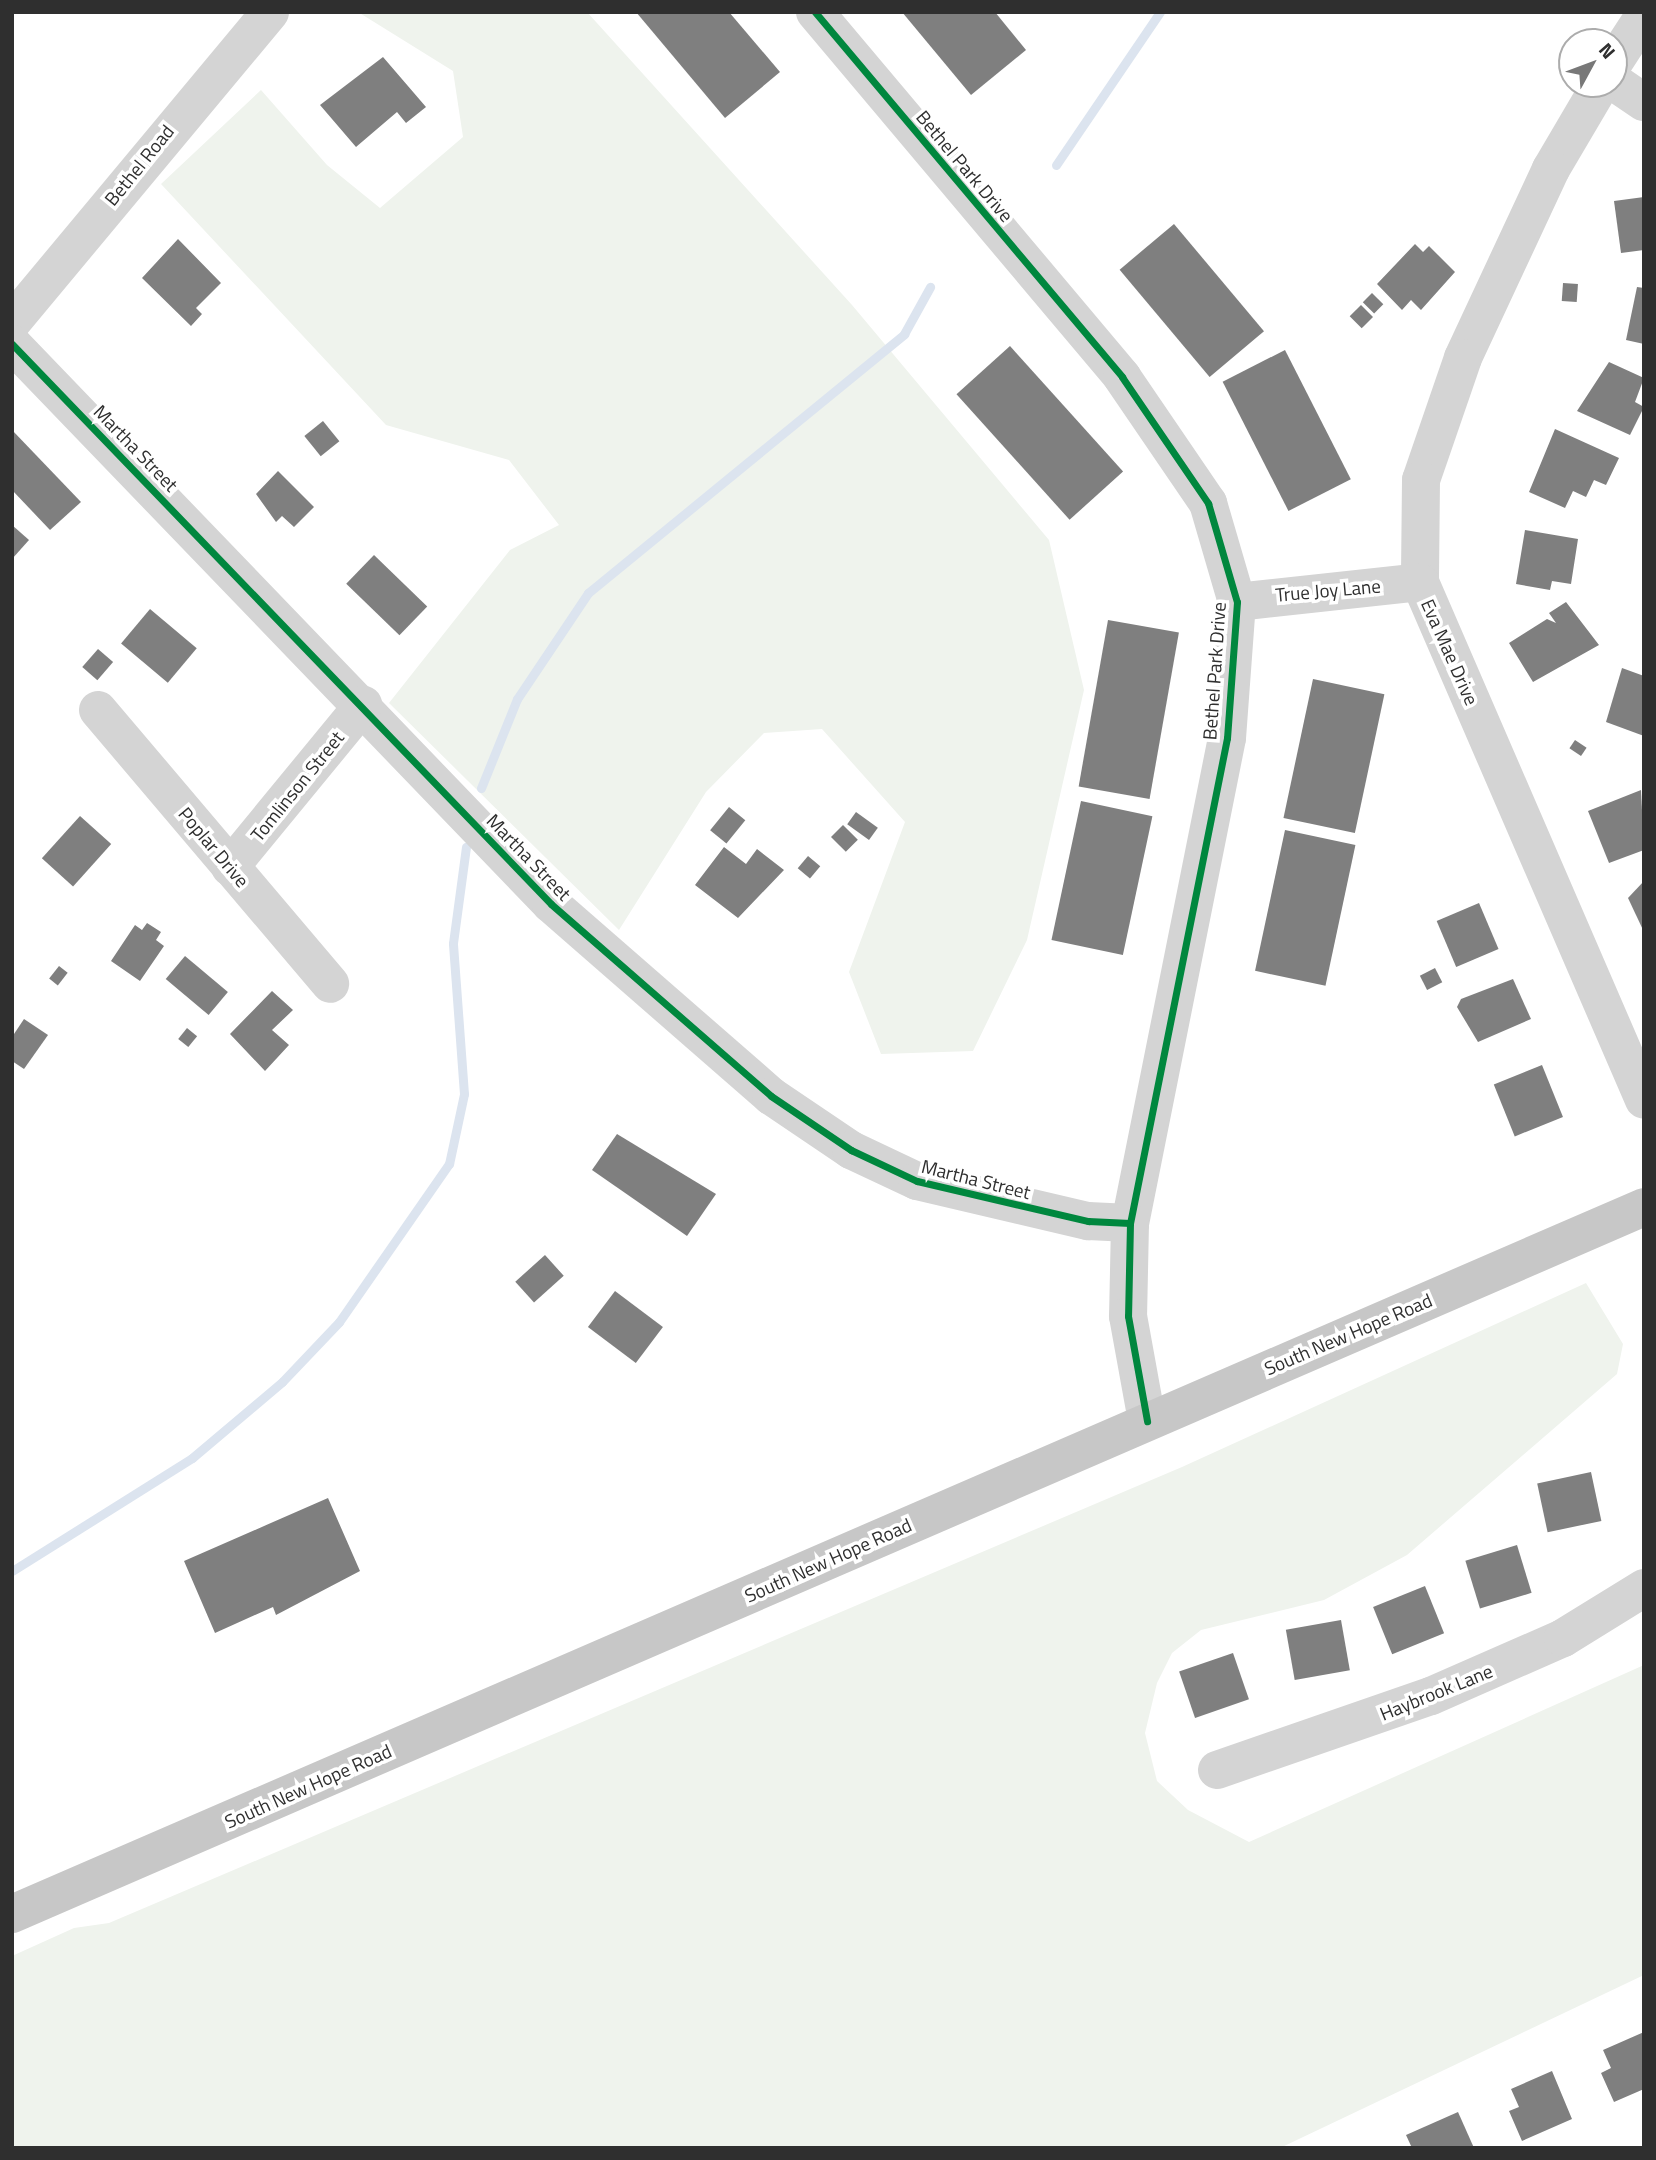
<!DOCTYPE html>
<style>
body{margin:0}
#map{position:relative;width:1656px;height:2160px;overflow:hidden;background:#fff;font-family:"Titillium Web",sans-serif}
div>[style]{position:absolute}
.green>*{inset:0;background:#eff3ed}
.stream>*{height:9px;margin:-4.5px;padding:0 4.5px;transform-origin:4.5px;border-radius:4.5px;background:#dce4ef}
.building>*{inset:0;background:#7f7f7f;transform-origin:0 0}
.minor>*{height:38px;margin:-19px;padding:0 19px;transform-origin:19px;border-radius:19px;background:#d4d4d4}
.major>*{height:38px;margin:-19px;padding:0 19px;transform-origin:19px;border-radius:19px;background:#c7c7c7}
.cycleway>*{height:7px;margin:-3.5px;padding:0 3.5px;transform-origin:3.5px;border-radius:3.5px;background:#00873e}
span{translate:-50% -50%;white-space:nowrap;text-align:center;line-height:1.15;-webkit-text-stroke:7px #fff;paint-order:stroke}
.street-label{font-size:19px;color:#2f2f2f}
.frame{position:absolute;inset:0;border:14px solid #2f2f2f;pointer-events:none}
.north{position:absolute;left:1558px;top:28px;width:70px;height:70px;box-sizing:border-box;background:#fff;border:2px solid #acacac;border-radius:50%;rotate:49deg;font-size:19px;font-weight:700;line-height:28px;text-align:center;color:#2f2f2f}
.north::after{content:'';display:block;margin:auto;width:24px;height:32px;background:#787878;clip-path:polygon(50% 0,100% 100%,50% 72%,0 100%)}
</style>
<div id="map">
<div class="green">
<div style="clip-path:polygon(358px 12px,587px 12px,852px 305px,1049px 540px,1084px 690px,1027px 940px,973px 1051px,881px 1054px,849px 972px,905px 822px,822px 729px,764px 733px,706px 792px,619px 930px,389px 703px,510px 550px,559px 525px,509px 460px,386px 425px,161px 184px,261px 90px,327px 165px,380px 208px,463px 137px,453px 71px)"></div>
<div style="clip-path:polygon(1586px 1283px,1623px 1344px,1617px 1374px,1407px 1555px,1324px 1600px,1201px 1630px,1172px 1653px,1157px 1683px,1145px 1733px,1157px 1781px,1188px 1810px,1249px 1842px,1644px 1665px,1644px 1975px,1280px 2148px,12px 2148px,12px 1956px,74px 1928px,109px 1923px,1182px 1467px)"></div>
</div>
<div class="stream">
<div style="left:1056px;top:165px;width:185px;rotate:-55.8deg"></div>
<div style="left:481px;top:788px;width:96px;rotate:-68deg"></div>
<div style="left:517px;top:699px;width:128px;rotate:-56.2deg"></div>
<div style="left:588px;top:593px;width:409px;rotate:-39.3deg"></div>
<div style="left:904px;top:334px;width:54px;rotate:-61deg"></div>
<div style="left:12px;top:1571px;width:213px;rotate:-32.1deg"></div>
<div style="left:192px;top:1458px;width:118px;rotate:-40.2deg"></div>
<div style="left:282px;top:1382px;width:83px;rotate:-46.5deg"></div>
<div style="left:339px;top:1322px;width:193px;rotate:-55.2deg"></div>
<div style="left:449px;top:1164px;width:72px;rotate:-77.9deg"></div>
<div style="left:464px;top:1094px;width:151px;rotate:-94.2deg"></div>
<div style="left:453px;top:943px;width:97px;rotate:-82.3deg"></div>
</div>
<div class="building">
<div style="clip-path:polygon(636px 12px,729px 12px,780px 72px,725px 118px)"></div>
<div style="clip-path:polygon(902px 12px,995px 12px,1026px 50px,971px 95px)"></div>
<div style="clip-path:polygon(383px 57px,426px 107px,406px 123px,397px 112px,356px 147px,320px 105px)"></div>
<div style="clip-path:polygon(1644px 197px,1644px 250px,1621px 253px,1614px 201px)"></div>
<div style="left:1174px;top:224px;width:140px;height:71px;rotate:50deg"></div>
<div style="clip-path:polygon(178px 239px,221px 283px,196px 308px,202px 314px,191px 326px,142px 278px)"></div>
<div style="clip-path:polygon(1415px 244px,1423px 252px,1429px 246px,1455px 272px,1421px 310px,1411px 300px,1402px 310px,1377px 284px)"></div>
<div style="left:1563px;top:283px;width:15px;height:18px;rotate:4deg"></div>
<div style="clip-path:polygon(1637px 287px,1644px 288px,1644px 344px,1626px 340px)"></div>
<div style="left:1372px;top:293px;width:16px;height:13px;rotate:45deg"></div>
<div style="left:1361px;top:305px;width:17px;height:16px;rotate:45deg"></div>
<div style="left:1010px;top:346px;width:169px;height:72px;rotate:48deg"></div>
<div style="left:1285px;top:350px;width:145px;height:70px;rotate:63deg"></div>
<div style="clip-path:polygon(1609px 362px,1644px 378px,1635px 402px,1644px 407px,1630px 435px,1577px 411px)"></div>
<div style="left:323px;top:421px;width:26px;height:24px;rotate:51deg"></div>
<div style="clip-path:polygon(1555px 429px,1619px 458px,1606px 485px,1594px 480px,1586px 497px,1573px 491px,1565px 508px,1529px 492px)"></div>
<div style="clip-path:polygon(12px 430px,81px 502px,50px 530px,12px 490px)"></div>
<div style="clip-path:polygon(278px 471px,314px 507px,294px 527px,282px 516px,276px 522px,256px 494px)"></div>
<div style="clip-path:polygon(12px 525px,29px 540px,12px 559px)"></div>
<div style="clip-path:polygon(1525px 530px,1578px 539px,1571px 584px,1552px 581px,1550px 590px,1516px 584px)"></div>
<div style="left:374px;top:555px;width:74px;height:40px;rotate:44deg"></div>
<div style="clip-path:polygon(1566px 602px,1599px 645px,1533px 682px,1509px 643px,1547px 619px,1556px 623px,1549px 613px)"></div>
<div style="left:150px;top:609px;width:61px;height:45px;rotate:40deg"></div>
<div style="left:1108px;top:620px;width:72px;height:169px;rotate:10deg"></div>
<div style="left:98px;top:649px;width:20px;height:24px;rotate:41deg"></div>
<div style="clip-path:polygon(1622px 668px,1644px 676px,1644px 736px,1606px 722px)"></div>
<div style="left:1313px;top:679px;width:73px;height:142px;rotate:12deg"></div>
<div style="left:1575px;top:740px;width:14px;height:10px;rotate:34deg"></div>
<div style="clip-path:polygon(1641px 790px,1644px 850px,1609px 863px,1588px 811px)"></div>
<div style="left:1081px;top:801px;width:73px;height:142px;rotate:12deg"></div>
<div style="left:729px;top:807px;width:21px;height:30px;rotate:39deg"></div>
<div style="left:856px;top:812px;width:27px;height:15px;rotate:36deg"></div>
<div style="left:80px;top:816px;width:42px;height:57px;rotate:42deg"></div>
<div style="left:843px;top:825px;width:21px;height:17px;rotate:45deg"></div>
<div style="left:1285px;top:830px;width:72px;height:144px;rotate:12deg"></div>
<div style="clip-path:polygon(724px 847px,746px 864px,757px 849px,784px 870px,738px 918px,695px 885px)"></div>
<div style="left:808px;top:856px;width:16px;height:16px;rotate:40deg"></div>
<div style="clip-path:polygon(1644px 881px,1644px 932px,1628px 898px)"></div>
<div style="left:1479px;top:903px;width:50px;height:46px;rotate:67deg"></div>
<div style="clip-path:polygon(147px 923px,161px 932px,156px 940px,164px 946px,140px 981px,111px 961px,135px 925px,142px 930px)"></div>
<div style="left:185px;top:956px;width:56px;height:30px;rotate:40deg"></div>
<div style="left:59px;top:966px;width:11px;height:16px;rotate:38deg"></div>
<div style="left:1435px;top:968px;width:16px;height:17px;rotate:63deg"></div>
<div style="clip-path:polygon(1513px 979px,1531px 1019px,1478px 1042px,1457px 1007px,1461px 999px)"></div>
<div style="clip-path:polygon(272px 991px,293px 1010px,272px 1030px,289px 1045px,265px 1071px,230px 1034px)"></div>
<div style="clip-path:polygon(24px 1019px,48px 1035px,24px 1069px,12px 1061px,12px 1037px)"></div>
<div style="left:187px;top:1028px;width:13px;height:14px;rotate:39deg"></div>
<div style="left:1542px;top:1065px;width:56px;height:52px;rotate:68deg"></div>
<div style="clip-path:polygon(617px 1134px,716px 1194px,687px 1236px,592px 1170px)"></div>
<div style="left:545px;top:1255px;width:28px;height:40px;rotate:48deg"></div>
<div style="left:615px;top:1291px;width:60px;height:45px;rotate:37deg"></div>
<div style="left:1591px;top:1472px;width:50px;height:55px;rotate:78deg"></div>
<div style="clip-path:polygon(328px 1498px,360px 1571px,276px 1615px,273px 1607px,215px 1633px,184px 1561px)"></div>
<div style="left:1517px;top:1545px;width:50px;height:54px;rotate:73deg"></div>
<div style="left:1425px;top:1586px;width:51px;height:56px;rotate:68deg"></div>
<div style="left:1341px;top:1620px;width:51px;height:56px;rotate:80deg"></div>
<div style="left:1233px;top:1653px;width:49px;height:57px;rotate:71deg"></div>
<div style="clip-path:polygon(1644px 2032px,1644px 2089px,1614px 2102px,1601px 2073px,1611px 2068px,1603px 2050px)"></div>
<div style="clip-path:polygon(1552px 2071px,1572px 2119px,1522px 2141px,1509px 2111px,1519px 2107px,1511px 2089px)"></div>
<div style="clip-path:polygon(1458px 2112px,1474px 2148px,1412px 2148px,1406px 2135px)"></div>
</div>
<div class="minor">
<div style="left:815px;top:12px;width:477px;rotate:49.9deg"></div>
<div style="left:1122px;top:377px;width:153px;rotate:55.7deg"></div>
<div style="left:1208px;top:503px;width:103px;rotate:73.7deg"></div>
<div style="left:1237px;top:602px;width:136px;rotate:94.2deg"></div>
<div style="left:1227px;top:738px;width:495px;rotate:101.3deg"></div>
<div style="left:1130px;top:1223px;width:93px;rotate:91.2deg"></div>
<div style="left:1128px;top:1316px;width:107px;rotate:79.7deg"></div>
<div style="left:1614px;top:62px;width:55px;rotate:-56.9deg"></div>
<div style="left:1614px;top:82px;width:36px;rotate:34deg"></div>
<div style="left:1601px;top:84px;width:99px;rotate:120.5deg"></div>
<div style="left:1551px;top:169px;width:208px;rotate:115deg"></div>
<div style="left:1463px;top:358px;width:129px;rotate:109deg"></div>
<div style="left:1421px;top:480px;width:102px;rotate:90.6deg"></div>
<div style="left:1420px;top:582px;width:564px;rotate:66.61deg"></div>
<div style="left:12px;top:322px;width:403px;rotate:-50.2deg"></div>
<div style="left:12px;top:344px;width:777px;rotate:46.09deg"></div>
<div style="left:551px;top:904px;width:292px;rotate:41.1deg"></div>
<div style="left:771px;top:1096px;width:97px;rotate:34deg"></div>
<div style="left:851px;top:1150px;width:73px;rotate:25.2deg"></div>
<div style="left:917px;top:1181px;width:176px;rotate:13.2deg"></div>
<div style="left:1088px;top:1221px;width:42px;rotate:2.7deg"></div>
<div style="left:1237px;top:602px;width:184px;rotate:-6.2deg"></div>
<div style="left:98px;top:710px;width:359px;rotate:49.7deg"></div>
<div style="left:230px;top:867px;width:210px;rotate:-50.6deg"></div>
<div style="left:1217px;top:1770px;width:226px;rotate:-19.1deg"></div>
<div style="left:1431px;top:1696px;width:144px;rotate:-23.7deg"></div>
<div style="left:1563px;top:1638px;width:95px;rotate:-31.7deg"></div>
</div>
<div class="major">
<div style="left:12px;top:1914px;width:1779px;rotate:-23.42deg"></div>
</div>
<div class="cycleway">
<div style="left:815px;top:12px;width:477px;rotate:49.9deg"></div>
<div style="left:1122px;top:377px;width:153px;rotate:55.7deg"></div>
<div style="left:1208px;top:503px;width:103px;rotate:73.7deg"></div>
<div style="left:1237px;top:602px;width:136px;rotate:94.2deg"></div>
<div style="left:1227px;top:738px;width:495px;rotate:101.3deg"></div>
<div style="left:1130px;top:1223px;width:93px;rotate:91.2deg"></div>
<div style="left:1128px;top:1316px;width:107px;rotate:79.7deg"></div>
<div style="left:12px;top:344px;width:777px;rotate:46.09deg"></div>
<div style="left:551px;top:904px;width:292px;rotate:41.1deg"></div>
<div style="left:771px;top:1096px;width:97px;rotate:34deg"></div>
<div style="left:851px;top:1150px;width:73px;rotate:25.2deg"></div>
<div style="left:917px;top:1181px;width:176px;rotate:13.2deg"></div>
<div style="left:1088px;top:1221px;width:42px;rotate:2.7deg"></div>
</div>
<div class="street-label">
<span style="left:139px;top:165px;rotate:-51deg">Bethel Road</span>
<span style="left:965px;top:166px;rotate:50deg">Bethel Park Drive</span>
<span style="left:136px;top:448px;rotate:46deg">Martha Street</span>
<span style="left:1328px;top:590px;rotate:-5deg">True Joy Lane</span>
<span style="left:1450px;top:652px;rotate:66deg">Eva Mae Drive</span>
<span style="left:1214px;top:671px;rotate:-86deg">Bethel Park Drive</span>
<span style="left:297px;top:786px;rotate:-51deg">Tomlinson Street</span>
<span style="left:214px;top:847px;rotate:50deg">Poplar Drive</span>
<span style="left:529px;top:857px;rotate:46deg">Martha Street</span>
<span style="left:976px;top:1179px;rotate:14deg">Martha Street</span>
<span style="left:1348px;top:1334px;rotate:-23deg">South New Hope Road</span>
<span style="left:828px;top:1560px;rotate:-24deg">South New Hope Road</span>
<span style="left:1436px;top:1692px;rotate:-22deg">Haybrook Lane</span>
<span style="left:308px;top:1786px;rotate:-24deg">South New Hope Road</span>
</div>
<div class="frame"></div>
<div class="north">N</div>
</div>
